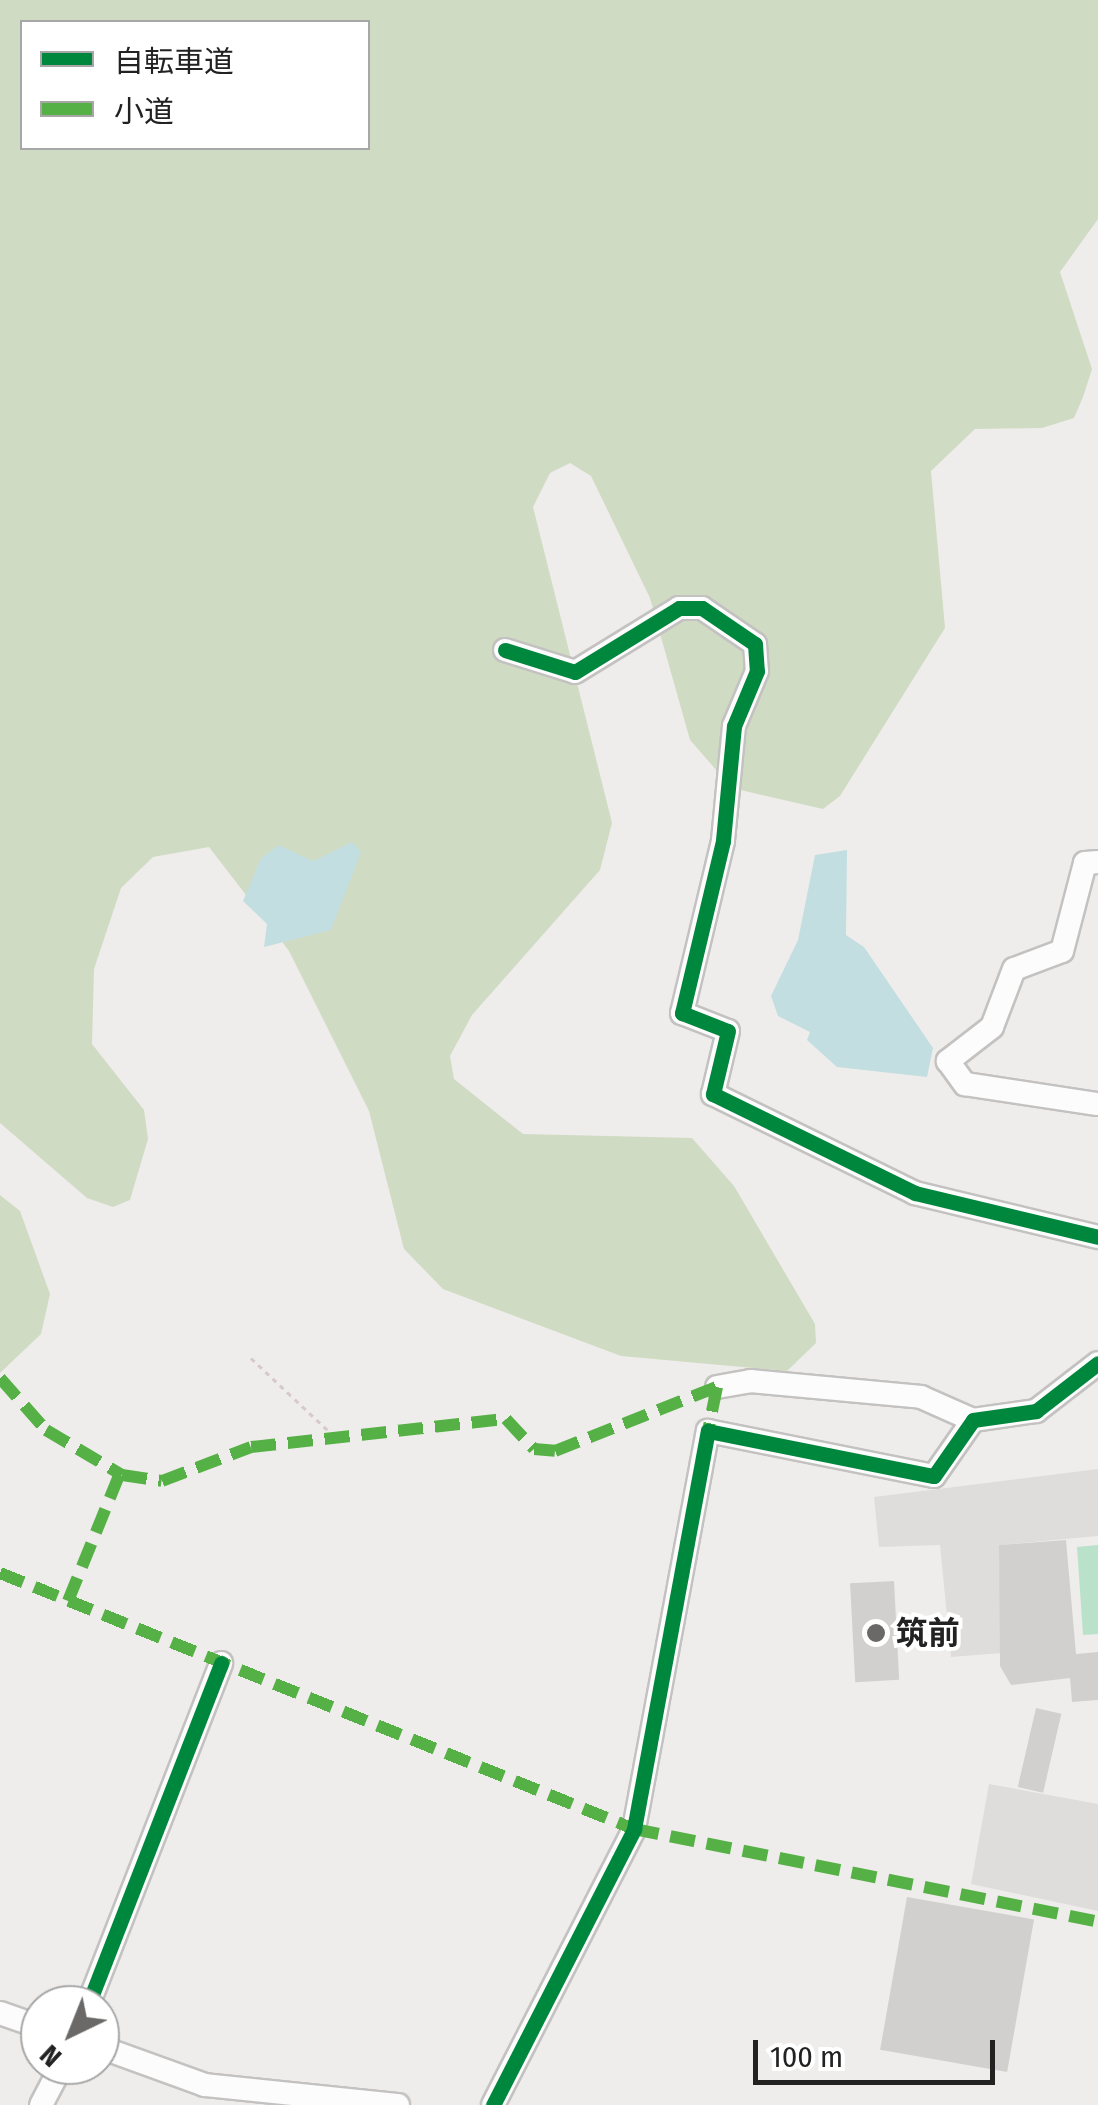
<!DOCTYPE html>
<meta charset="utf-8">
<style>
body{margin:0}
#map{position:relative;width:1098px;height:2105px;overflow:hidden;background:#efedeb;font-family:"Fira Sans Condensed","Noto Sans JP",sans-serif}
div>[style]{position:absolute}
.religious>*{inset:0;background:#dedddc}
.forest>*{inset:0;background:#d0dbc3}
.pitch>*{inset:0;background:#bae2ca}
.water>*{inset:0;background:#c2dee0}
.building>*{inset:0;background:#d2d0ce;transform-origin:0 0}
.path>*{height:2.5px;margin-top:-1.25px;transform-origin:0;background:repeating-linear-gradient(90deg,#d7caca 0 5px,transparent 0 10px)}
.roads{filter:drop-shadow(2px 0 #c3c2c1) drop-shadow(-2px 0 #c3c2c1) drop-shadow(0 2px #c3c2c1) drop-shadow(0 -2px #c3c2c1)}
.minor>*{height:22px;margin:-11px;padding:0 11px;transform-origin:11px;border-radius:11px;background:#fdfcfc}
.quiet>*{height:12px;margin-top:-6px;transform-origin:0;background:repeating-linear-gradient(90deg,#55b145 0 25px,transparent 0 37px)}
.cycleway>*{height:15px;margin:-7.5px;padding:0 7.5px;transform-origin:7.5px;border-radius:7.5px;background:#00873e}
.dots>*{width:28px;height:28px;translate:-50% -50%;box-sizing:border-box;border:5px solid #fff;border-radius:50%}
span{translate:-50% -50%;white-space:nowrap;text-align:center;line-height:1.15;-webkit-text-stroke:8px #fff;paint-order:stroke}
.poi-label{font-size:32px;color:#222;font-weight:700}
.left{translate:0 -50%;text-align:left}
.legend{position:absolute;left:20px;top:20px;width:350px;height:130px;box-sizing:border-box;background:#fff;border:2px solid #a7a7a7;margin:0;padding:12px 18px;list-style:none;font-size:30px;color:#222}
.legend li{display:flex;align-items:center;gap:20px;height:50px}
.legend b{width:50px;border:2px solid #a7a7a7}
.north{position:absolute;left:20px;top:1985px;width:100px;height:100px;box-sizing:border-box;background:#fff;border:2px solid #a7a7a7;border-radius:50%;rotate:223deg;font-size:28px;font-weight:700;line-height:40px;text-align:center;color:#222}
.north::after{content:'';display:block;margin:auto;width:35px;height:45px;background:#6a6968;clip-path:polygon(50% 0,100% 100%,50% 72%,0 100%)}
.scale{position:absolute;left:753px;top:2040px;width:242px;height:45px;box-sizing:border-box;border:5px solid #222;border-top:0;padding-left:12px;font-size:30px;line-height:35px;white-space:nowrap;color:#222;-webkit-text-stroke:8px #fff;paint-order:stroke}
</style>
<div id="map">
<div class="religious">
<div style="clip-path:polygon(1098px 1469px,1098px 1536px,999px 1545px,1002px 1653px,951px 1657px,940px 1545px,879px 1547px,874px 1497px)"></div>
<div style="clip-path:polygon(989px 1784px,1098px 1804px,1098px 1911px,971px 1884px)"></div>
</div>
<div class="forest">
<div style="clip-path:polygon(evenodd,0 0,1098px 0,1098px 219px,1060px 272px,1092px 369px,1083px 397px,1074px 418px,1042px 428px,975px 429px,931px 471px,945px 628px,840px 796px,823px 809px,732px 788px,690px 740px,650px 598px,591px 476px,570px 463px,550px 473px,533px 507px,612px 823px,600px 870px,472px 1015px,450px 1056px,454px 1079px,523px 1134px,692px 1138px,734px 1186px,815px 1324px,816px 1343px,787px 1371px,621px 1356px,443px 1289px,404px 1249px,369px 1111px,289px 951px,209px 847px,153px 857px,121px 888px,94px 969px,92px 1044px,144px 1110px,148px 1139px,130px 1200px,113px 1207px,87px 1198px,0 1123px,0 0,22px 22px,368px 22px,368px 148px,22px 148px,22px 22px)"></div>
<div style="clip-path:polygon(0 1195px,20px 1211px,50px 1294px,41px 1334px,0 1373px)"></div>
</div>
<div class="pitch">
<div style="clip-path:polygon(1098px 1545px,1098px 1634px,1083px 1635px,1077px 1547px)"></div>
</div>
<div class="water">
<div style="clip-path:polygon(352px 842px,361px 852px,331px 930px,264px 947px,267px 924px,243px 901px,261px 858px,279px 845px,313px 861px)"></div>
<div style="clip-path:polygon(847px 850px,846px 935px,864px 947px,933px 1048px,927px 1077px,837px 1067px,807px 1040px,810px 1032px,778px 1016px,771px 996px,798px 940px,815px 855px)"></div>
</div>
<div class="building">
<div style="clip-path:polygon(1066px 1540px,1076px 1654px,1098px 1652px,1098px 1700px,1072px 1702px,1070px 1678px,1011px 1685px,1000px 1666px,999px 1545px)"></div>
<div style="left:894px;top:1581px;width:99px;height:44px;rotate:87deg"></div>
<div style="left:1036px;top:1708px;width:26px;height:81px;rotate:13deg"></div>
<div style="left:907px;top:1897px;width:129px;height:155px;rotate:10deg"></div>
</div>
<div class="path">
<div style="left:251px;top:1358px;width:111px;rotate:43.2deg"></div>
</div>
<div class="roads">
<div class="minor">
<div style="left:505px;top:650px;width:73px;rotate:17.4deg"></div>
<div style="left:575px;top:672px;width:122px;rotate:-31.6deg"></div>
<div style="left:679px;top:608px;width:23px"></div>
<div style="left:702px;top:608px;width:64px;rotate:34.2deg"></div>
<div style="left:755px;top:644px;width:27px;rotate:86deg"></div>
<div style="left:757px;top:671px;width:60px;rotate:112.7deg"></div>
<div style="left:734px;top:726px;width:116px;rotate:95.5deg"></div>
<div style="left:723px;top:841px;width:177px;rotate:103.4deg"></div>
<div style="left:682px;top:1013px;width:49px;rotate:21.4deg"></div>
<div style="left:728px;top:1031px;width:65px;rotate:103.4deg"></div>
<div style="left:713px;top:1094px;width:225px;rotate:26.1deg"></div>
<div style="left:915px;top:1193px;width:188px;rotate:13.5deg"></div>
<div style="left:1098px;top:862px;width:13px;rotate:176deg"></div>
<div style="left:1085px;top:863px;width:91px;rotate:104.6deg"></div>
<div style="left:1062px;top:951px;width:51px;rotate:159.4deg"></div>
<div style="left:1014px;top:969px;width:62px;rotate:110.8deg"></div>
<div style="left:992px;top:1027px;width:56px;rotate:142.3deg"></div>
<div style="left:948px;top:1061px;width:29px;rotate:54deg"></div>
<div style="left:965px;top:1084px;width:134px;rotate:8.6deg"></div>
<div style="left:717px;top:1387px;width:34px;rotate:-10deg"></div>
<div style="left:750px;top:1381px;width:172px;rotate:5.3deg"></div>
<div style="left:921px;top:1397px;width:57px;rotate:23.9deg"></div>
<div style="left:88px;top:2005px;width:367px;rotate:-68.7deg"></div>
<div style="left:0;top:2013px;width:42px;rotate:19.3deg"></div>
<div style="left:100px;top:2047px;width:112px;rotate:19.9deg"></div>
<div style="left:205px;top:2085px;width:194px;rotate:5.9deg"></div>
<div style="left:41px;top:2105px;width:45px;rotate:-62.3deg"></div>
<div style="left:493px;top:2105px;width:310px;rotate:-62.9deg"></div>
<div style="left:634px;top:1829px;width:405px;rotate:-79.5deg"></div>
<div style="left:708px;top:1431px;width:230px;rotate:11.3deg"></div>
<div style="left:934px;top:1476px;width:68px;rotate:-55.1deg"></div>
<div style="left:973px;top:1420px;width:64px;rotate:-8.1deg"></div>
<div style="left:1036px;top:1411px;width:78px;rotate:-37.7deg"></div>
</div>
</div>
<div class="quiet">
<div style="left:0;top:1378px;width:69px;rotate:48.5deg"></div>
<div style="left:46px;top:1430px;width:88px;rotate:30.6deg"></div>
<div style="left:122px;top:1475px;width:40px;rotate:8.5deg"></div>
<div style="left:162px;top:1481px;width:95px;rotate:-20.9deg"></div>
<div style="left:251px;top:1447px;width:257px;rotate:-6.3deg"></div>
<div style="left:506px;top:1419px;width:41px;rotate:47deg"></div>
<div style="left:534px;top:1449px;width:21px;rotate:5deg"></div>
<div style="left:555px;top:1451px;width:174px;rotate:-21.6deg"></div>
<div style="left:717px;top:1387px;width:45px;rotate:101.6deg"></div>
<div style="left:0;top:1573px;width:684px;rotate:21.99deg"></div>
<div style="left:634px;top:1829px;width:473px;rotate:11.3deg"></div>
<div style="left:68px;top:1601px;width:138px;rotate:-67.9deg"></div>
</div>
<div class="cycleway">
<div style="left:505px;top:650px;width:73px;rotate:17.4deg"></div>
<div style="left:575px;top:672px;width:122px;rotate:-31.6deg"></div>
<div style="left:679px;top:608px;width:23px"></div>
<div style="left:702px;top:608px;width:64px;rotate:34.2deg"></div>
<div style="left:755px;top:644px;width:27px;rotate:86deg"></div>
<div style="left:757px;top:671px;width:60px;rotate:112.7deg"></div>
<div style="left:734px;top:726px;width:116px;rotate:95.5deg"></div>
<div style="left:723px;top:841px;width:177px;rotate:103.4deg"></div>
<div style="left:682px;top:1013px;width:49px;rotate:21.4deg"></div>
<div style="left:728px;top:1031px;width:65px;rotate:103.4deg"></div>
<div style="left:713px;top:1094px;width:225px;rotate:26.1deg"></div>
<div style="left:915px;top:1193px;width:188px;rotate:13.5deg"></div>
<div style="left:88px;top:2005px;width:367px;rotate:-68.7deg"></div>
<div style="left:493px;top:2105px;width:310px;rotate:-62.9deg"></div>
<div style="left:634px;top:1829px;width:405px;rotate:-79.5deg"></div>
<div style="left:708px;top:1431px;width:230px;rotate:11.3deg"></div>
<div style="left:934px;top:1476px;width:68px;rotate:-55.1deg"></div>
<div style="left:973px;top:1420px;width:64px;rotate:-8.1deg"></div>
<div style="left:1036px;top:1411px;width:78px;rotate:-37.7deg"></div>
</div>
<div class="dots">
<div style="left:876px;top:1633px;background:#6a6968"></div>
</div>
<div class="poi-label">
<span class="left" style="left:896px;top:1633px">筑前</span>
</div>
<ul class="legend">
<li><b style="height:12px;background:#00873e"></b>自転車道</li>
<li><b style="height:12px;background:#55b145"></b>小道</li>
</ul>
<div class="north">N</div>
<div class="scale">100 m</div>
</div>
